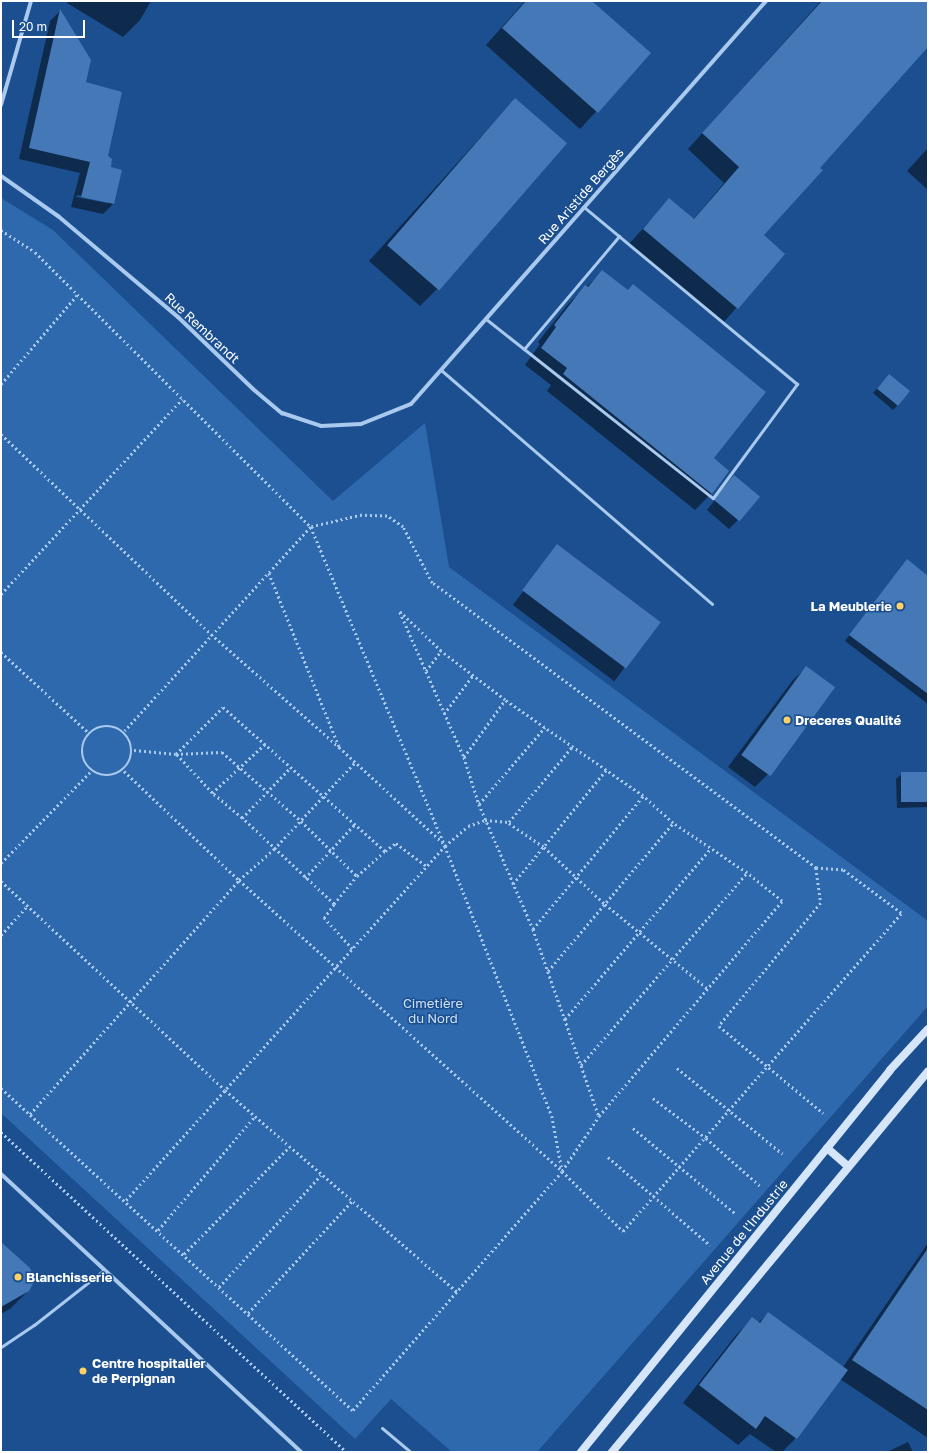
<!DOCTYPE html>
<meta charset="utf-8">
<style>
body{margin:0}
#map{position:relative;width:929px;height:1453px;overflow:hidden;background:#1b4f8f;font-family:"Golos Text",sans-serif}
div>[style]{position:absolute}
.green>*{inset:0;background:#2e69ad}
.shadow>*{inset:0;background:#0007;transform-origin:0 0}
.building>*{inset:0;background:#4478b7;transform-origin:0 0}
.path>*{height:2.5px;margin-top:-1.25px;transform-origin:0;background:repeating-linear-gradient(90deg,#a9c9ee 0 2px,transparent 0 5px)}
.path>.ring{margin:-1.25px;padding:0;box-sizing:content-box;background:none;border:2.5px solid #a9c9ee;border-radius:50%}
.lane>*{height:3px;margin:-1.5px;padding:0 1.5px;transform-origin:1.5px;border-radius:1.5px;background:#a9c9ee}
.street>*{height:4px;margin:-2px;padding:0 2px;transform-origin:2px;border-radius:2px;background:#a9c9ee}
.secondary>*{height:8px;margin:-4px;padding:0 4px;transform-origin:4px;border-radius:4px;background:#d6e6fa}
.dots>*{width:11px;height:11px;translate:-50% -50%;box-sizing:border-box;border:2px solid #1b4f8f;border-radius:50%}
span{translate:-50% -50%;white-space:nowrap;text-align:center;line-height:1.15;-webkit-text-stroke:3px #1b4f8f;paint-order:stroke}
.street-label{font-size:13px;color:#fff}
.poi-label{font-size:13px;color:#fff;font-weight:700}
.right{translate:-100% -50%;text-align:right}
.left{translate:0 -50%;text-align:left}
.park-label{font-size:13px;color:#cfe3fa}
.frame{position:absolute;inset:0;border:2px solid #fff;pointer-events:none}
.scale{position:absolute;left:12px;top:20px;width:73px;height:18px;box-sizing:border-box;border:2px solid #fff;border-top:0;padding-left:5px;font-size:12px;line-height:14px;white-space:nowrap;color:#fff;-webkit-text-stroke:3px #1b4f8f;paint-order:stroke}
</style>
<div id="map">
<div class="green">
<div style="clip-path:polygon(1px 198px,53px 230px,333px 501px,425px 423px,449px 567px,928px 921px,928px 1006px,537px 1452px,452px 1452px,391px 1399px,355px 1439px,1px 1113px)"></div>
</div>
<div class="shadow">
<div style="clip-path:polygon(68px 1px,151px 1px,140px 20px,123px 37px,67px 3px)"></div>
<div style="clip-path:polygon(525px 1px,591px 1px,650px 53px,580px 129px,486px 45px)"></div>
<div style="clip-path:polygon(821px 1px,928px 1px,928px 45px,818px 168px,762px 235px,784px 254px,722px 324px,628px 245px,669px 200px,693px 220px,724px 183px,688px 149px)"></div>
<div style="clip-path:polygon(evenodd,60px 11px,107px 156px,114px 203px,103px 214px,71px 207px,80px 173px,19px 159px,50px 21px,60px 11px,77px 195px,107px 201px,107px 203px,76px 197px,77px 195px)"></div>
<div style="clip-path:polygon(515px 99px,437px 289px,420px 306px,369px 261px)"></div>
<div style="clip-path:polygon(928px 148px,928px 190px,907px 171px)"></div>
<div style="clip-path:polygon(603px 271px,713px 459px,712px 493px,695px 510px,547px 391px,551px 385px,525px 365px,540px 344px,538px 342px,569px 303px)"></div>
<div style="clip-path:polygon(889px 375px,897px 406px,893px 410px,873px 393px)"></div>
<div style="clip-path:polygon(734px 476px,738px 520px,729px 529px,707px 510px)"></div>
<div style="left:558px;top:545px;width:127px;height:75px;rotate:37deg"></div>
<div style="clip-path:polygon(907px 560px,928px 577px,928px 704px,845px 641px)"></div>
<div style="clip-path:polygon(806px 668px,768px 774px,755px 787px,728px 767px,793px 680px)"></div>
<div style="clip-path:polygon(928px 773px,928px 807px,897px 808px,896px 779px,902px 774px)"></div>
<div style="clip-path:polygon(1px 1243px,33px 1274px,34px 1280px,28px 1291px,11px 1308px,1px 1314px)"></div>
<div style="clip-path:polygon(928px 1243px,928px 1438px,840px 1379px,796px 1438px,782px 1452px,776px 1452px,750px 1434px,738px 1445px,683px 1403px,736px 1335px,752px 1319px,758px 1323px,768px 1313px,843px 1367px)"></div>
<div style="clip-path:polygon(908px 1442px,913px 1452px,887px 1452px)"></div>
</div>
<div class="building">
<div style="clip-path:polygon(526px 1px,592px 1px,651px 53px,598px 113px,502px 28px)"></div>
<div style="clip-path:polygon(822px 1px,928px 1px,928px 47px,820px 168px,823px 170px,764px 235px,785px 254px,738px 309px,643px 229px,669px 198px,694px 219px,739px 167px,702px 133px)"></div>
<div style="clip-path:polygon(60px 9px,91px 60px,86px 82px,122px 92px,108px 156px,112px 159px,111px 167px,122px 170px,114px 204px,81px 197px,90px 162px,29px 148px)"></div>
<div style="left:515px;top:98px;width:69px;height:195px;rotate:41deg"></div>
<div style="clip-path:polygon(602px 270px,628px 290px,633px 284px,766px 392px,714px 458px,729px 471px,712px 494px,563px 374px,567px 368px,541px 348px,556px 327px,554px 325px,585px 285px,588px 287px)"></div>
<div style="left:889px;top:374px;width:27px;height:19px;rotate:39deg"></div>
<div style="left:734px;top:475px;width:34px;height:32px;rotate:40deg"></div>
<div style="left:557px;top:544px;width:130px;height:58px;rotate:37deg"></div>
<div style="clip-path:polygon(907px 559px,928px 576px,928px 694px,849px 635px)"></div>
<div style="left:806px;top:666px;width:36px;height:110px;rotate:36deg"></div>
<div style="left:928px;top:772px;width:30px;height:27px;rotate:90deg"></div>
<div style="clip-path:polygon(1px 1242px,30px 1268px,35px 1280px,29px 1291px,1px 1307px)"></div>
<div style="clip-path:polygon(928px 1248px,928px 1410px,852px 1360px)"></div>
<div style="clip-path:polygon(768px 1312px,848px 1370px,797px 1439px,765px 1416px,756px 1429px,699px 1385px,752px 1317px,760px 1323px)"></div>
</div>
<div class="path">
<div style="left:1px;top:230px;width:40px;rotate:32.9deg"></div>
<div style="left:35px;top:252px;width:390px;rotate:44.9deg"></div>
<div style="left:311px;top:527px;width:346px;rotate:67.2deg"></div>
<div style="left:445px;top:846px;width:290px;rotate:68.4deg"></div>
<div style="left:552px;top:1116px;width:55px;rotate:79.5deg"></div>
<div style="left:1px;top:384px;width:117px;rotate:-49.5deg"></div>
<div style="left:1px;top:434px;width:290px;rotate:43.6deg"></div>
<div style="left:211px;top:634px;width:171px;rotate:41.4deg"></div>
<div style="left:339px;top:747px;width:143px;rotate:42.7deg"></div>
<div style="left:269px;top:573px;width:187px;rotate:68deg"></div>
<div style="left:1px;top:594px;width:266px;rotate:-47.1deg"></div>
<div style="left:1px;top:652px;width:118px;rotate:42.6deg"></div>
<div style="left:426px;top:671px;width:25px;rotate:-53deg"></div>
<div style="left:444px;top:714px;width:49px;rotate:-53.4deg"></div>
<div class="ring" style="left:82px;top:726px;width:47.5px;height:47.5px"></div>
<div style="left:134px;top:750px;width:42px;rotate:5.4deg"></div>
<div style="left:176px;top:754px;width:46px;rotate:-2.5deg"></div>
<div style="left:222px;top:752px;width:105px;rotate:41.1deg"></div>
<div style="left:301px;top:821px;width:78px;rotate:44.5deg"></div>
<div style="left:464px;top:757px;width:70px;rotate:-54.3deg"></div>
<div style="left:124px;top:771px;width:158px;rotate:43.5deg"></div>
<div style="left:239px;top:880px;width:435px;rotate:42deg"></div>
<div style="left:562px;top:1171px;width:86px;rotate:44.5deg"></div>
<div style="left:623px;top:1231px;width:422px;rotate:-48.8deg"></div>
<div style="left:901px;top:913px;width:72px;rotate:-143.4deg"></div>
<div style="left:843px;top:870px;width:27px;rotate:-176deg"></div>
<div style="left:816px;top:868px;width:478px;rotate:-143.4deg"></div>
<div style="left:432px;top:583px;width:63px;rotate:-117.4deg"></div>
<div style="left:403px;top:527px;width:19px;rotate:-145deg"></div>
<div style="left:387px;top:516px;width:25px;rotate:-178deg"></div>
<div style="left:362px;top:515px;width:52px;rotate:166.8deg"></div>
<div style="left:311px;top:527px;width:276px;rotate:132.4deg"></div>
<div style="left:212px;top:793px;width:74px;rotate:-42.8deg"></div>
<div style="left:479px;top:804px;width:101px;rotate:-49.4deg"></div>
<div style="left:242px;top:818px;width:69px;rotate:-46.2deg"></div>
<div style="left:509px;top:823px;width:42px;rotate:34.4deg"></div>
<div style="left:544px;top:847px;width:83px;rotate:43.1deg"></div>
<div style="left:605px;top:904px;width:134px;rotate:39.5deg"></div>
<div style="left:1px;top:863px;width:127px;rotate:-45.6deg"></div>
<div style="left:816px;top:868px;width:35px;rotate:82deg"></div>
<div style="left:821px;top:903px;width:160px;rotate:129.7deg"></div>
<div style="left:719px;top:1026px;width:136px;rotate:39.9deg"></div>
<div style="left:305px;top:878px;width:72px;rotate:-47.2deg"></div>
<div style="left:1px;top:881px;width:306px;rotate:43deg"></div>
<div style="left:225px;top:1090px;width:308px;rotate:41deg"></div>
<div style="left:513px;top:884px;width:147px;rotate:-50.8deg"></div>
<div style="left:334px;top:904px;width:36px;rotate:-51deg"></div>
<div style="left:357px;top:876px;width:38px;rotate:-42deg"></div>
<div style="left:533px;top:929px;width:173px;rotate:-50.4deg"></div>
<div style="left:1px;top:935px;width:39px;rotate:-48deg"></div>
<div style="left:352px;top:949px;width:42px;rotate:-132.1deg"></div>
<div style="left:324px;top:918px;width:17px;rotate:-54deg"></div>
<div style="left:334px;top:904px;width:126px;rotate:-136.9deg"></div>
<div style="left:242px;top:818px;width:39px;rotate:-140deg"></div>
<div style="left:212px;top:793px;width:53px;rotate:-132.7deg"></div>
<div style="left:176px;top:754px;width:66px;rotate:-45deg"></div>
<div style="left:223px;top:707px;width:217px;rotate:41.6deg"></div>
<div style="left:385px;top:851px;width:14px;rotate:-36deg"></div>
<div style="left:396px;top:843px;width:38px;rotate:37deg"></div>
<div style="left:548px;top:971px;width:194px;rotate:-49.8deg"></div>
<div style="left:565px;top:1019px;width:223px;rotate:-49.5deg"></div>
<div style="left:581px;top:1065px;width:254px;rotate:-49.2deg"></div>
<div style="left:677px;top:1068px;width:136px;rotate:39.1deg"></div>
<div style="left:1px;top:1088px;width:477px;rotate:42.5deg"></div>
<div style="left:353px;top:1410px;width:317px;rotate:-48.8deg"></div>
<div style="left:562px;top:1171px;width:66px;rotate:-56.1deg"></div>
<div style="left:599px;top:1116px;width:282px;rotate:-49.6deg"></div>
<div style="left:782px;top:901px;width:45px;rotate:-141.3deg"></div>
<div style="left:747px;top:873px;width:89px;rotate:-146deg"></div>
<div style="left:673px;top:823px;width:40px;rotate:-138deg"></div>
<div style="left:643px;top:796px;width:168px;rotate:-145.2deg"></div>
<div style="left:505px;top:700px;width:81px;rotate:-142.6deg"></div>
<div style="left:441px;top:651px;width:57px;rotate:-136.4deg"></div>
<div style="left:400px;top:612px;width:158px;rotate:66.2deg"></div>
<div style="left:464px;top:757px;width:49px;rotate:72.3deg"></div>
<div style="left:479px;top:804px;width:136px;rotate:66.6deg"></div>
<div style="left:533px;top:929px;width:198px;rotate:70.6deg"></div>
<div style="left:653px;top:1098px;width:66px;rotate:37deg"></div>
<div style="left:706px;top:1138px;width:72px;rotate:41.6deg"></div>
<div style="left:30px;top:1114px;width:314px;rotate:-48.2deg"></div>
<div style="left:239px;top:880px;width:47px;rotate:-41.5deg"></div>
<div style="left:274px;top:849px;width:119px;rotate:-47deg"></div>
<div style="left:633px;top:1128px;width:133px;rotate:39.8deg"></div>
<div style="left:1px;top:1132px;width:471px;rotate:42.8deg"></div>
<div style="left:608px;top:1157px;width:135px;rotate:40.8deg"></div>
<div style="left:126px;top:1200px;width:477px;rotate:-48deg"></div>
<div style="left:445px;top:846px;width:30px;rotate:-41deg"></div>
<div style="left:468px;top:826px;width:18px;rotate:-19deg"></div>
<div style="left:485px;top:820px;width:24px;rotate:5deg"></div>
<div style="left:509px;top:822px;width:98px;rotate:-50deg"></div>
<div style="left:158px;top:1230px;width:150px;rotate:-49.6deg"></div>
<div style="left:184px;top:1254px;width:150px;rotate:-45.5deg"></div>
<div style="left:219px;top:1287px;width:151px;rotate:-47.7deg"></div>
<div style="left:248px;top:1313px;width:153px;rotate:-47.1deg"></div>
</div>
<div class="lane">
<div style="left:486px;top:319px;width:289px;rotate:38.3deg"></div>
<div style="left:713px;top:498px;width:142px;rotate:-53.6deg"></div>
<div style="left:797px;top:384px;width:276px;rotate:-140.3deg"></div>
<div style="left:524px;top:349px;width:148px;rotate:-49.9deg"></div>
<div style="left:441px;top:370px;width:358px;rotate:40.8deg"></div>
<div style="left:1px;top:1347px;width:40px;rotate:-34deg"></div>
<div style="left:34px;top:1325px;width:89px;rotate:-38.2deg"></div>
<div style="left:382px;top:1428px;width:38px;rotate:40deg"></div>
</div>
<div class="street">
<div style="left:1px;top:105px;width:108px;rotate:-73.9deg"></div>
<div style="left:1px;top:176px;width:70px;rotate:35.1deg"></div>
<div style="left:58px;top:216px;width:157px;rotate:40.1deg"></div>
<div style="left:178px;top:317px;width:104px;rotate:43.8deg"></div>
<div style="left:253px;top:389px;width:38px;rotate:40deg"></div>
<div style="left:282px;top:413px;width:41px;rotate:18.4deg"></div>
<div style="left:321px;top:426px;width:40px;rotate:-2.9deg"></div>
<div style="left:361px;top:424px;width:54px;rotate:-21.8deg"></div>
<div style="left:411px;top:404px;width:537px;rotate:-48.62deg"></div>
<div style="left:1px;top:1174px;width:409px;rotate:42.8deg"></div>
</div>
<div class="secondary">
<div style="left:827px;top:1148px;width:28px;rotate:41deg"></div>
<div style="left:581px;top:1452px;width:491px;rotate:-51deg"></div>
<div style="left:890px;top:1070px;width:56px;rotate:-47.2deg"></div>
<div style="left:612px;top:1452px;width:495px;rotate:-50.3deg"></div>
</div>
<div class="dots">
<div style="left:900px;top:606px;background:#ffd166"></div>
<div style="left:787px;top:720px;background:#ffd166"></div>
<div style="left:18px;top:1277px;background:#ffd166"></div>
<div style="left:83px;top:1371px;background:#ffd166"></div>
</div>
<div class="street-label">
<span style="left:581px;top:196px;rotate:-49deg">Rue Aristide Bergès</span>
<span style="left:202px;top:328px;rotate:43deg">Rue Rembrandt</span>
<span style="left:744px;top:1232px;rotate:-51deg">Avenue de l'Industrie</span>
</div>
<div class="poi-label">
<span class="right" style="left:892px;top:606px">La Meublerie</span>
<span class="left" style="left:795px;top:720px">Dreceres Qualité</span>
<span class="left" style="left:26px;top:1277px">Blanchisserie</span>
<span class="left" style="left:92px;top:1371px">Centre hospitalier<br>de Perpignan</span>
</div>
<div class="park-label">
<span style="left:433px;top:1011px">Cimetière<br>du Nord</span>
</div>
<div class="frame"></div>
<div class="scale">20 m</div>
</div>
